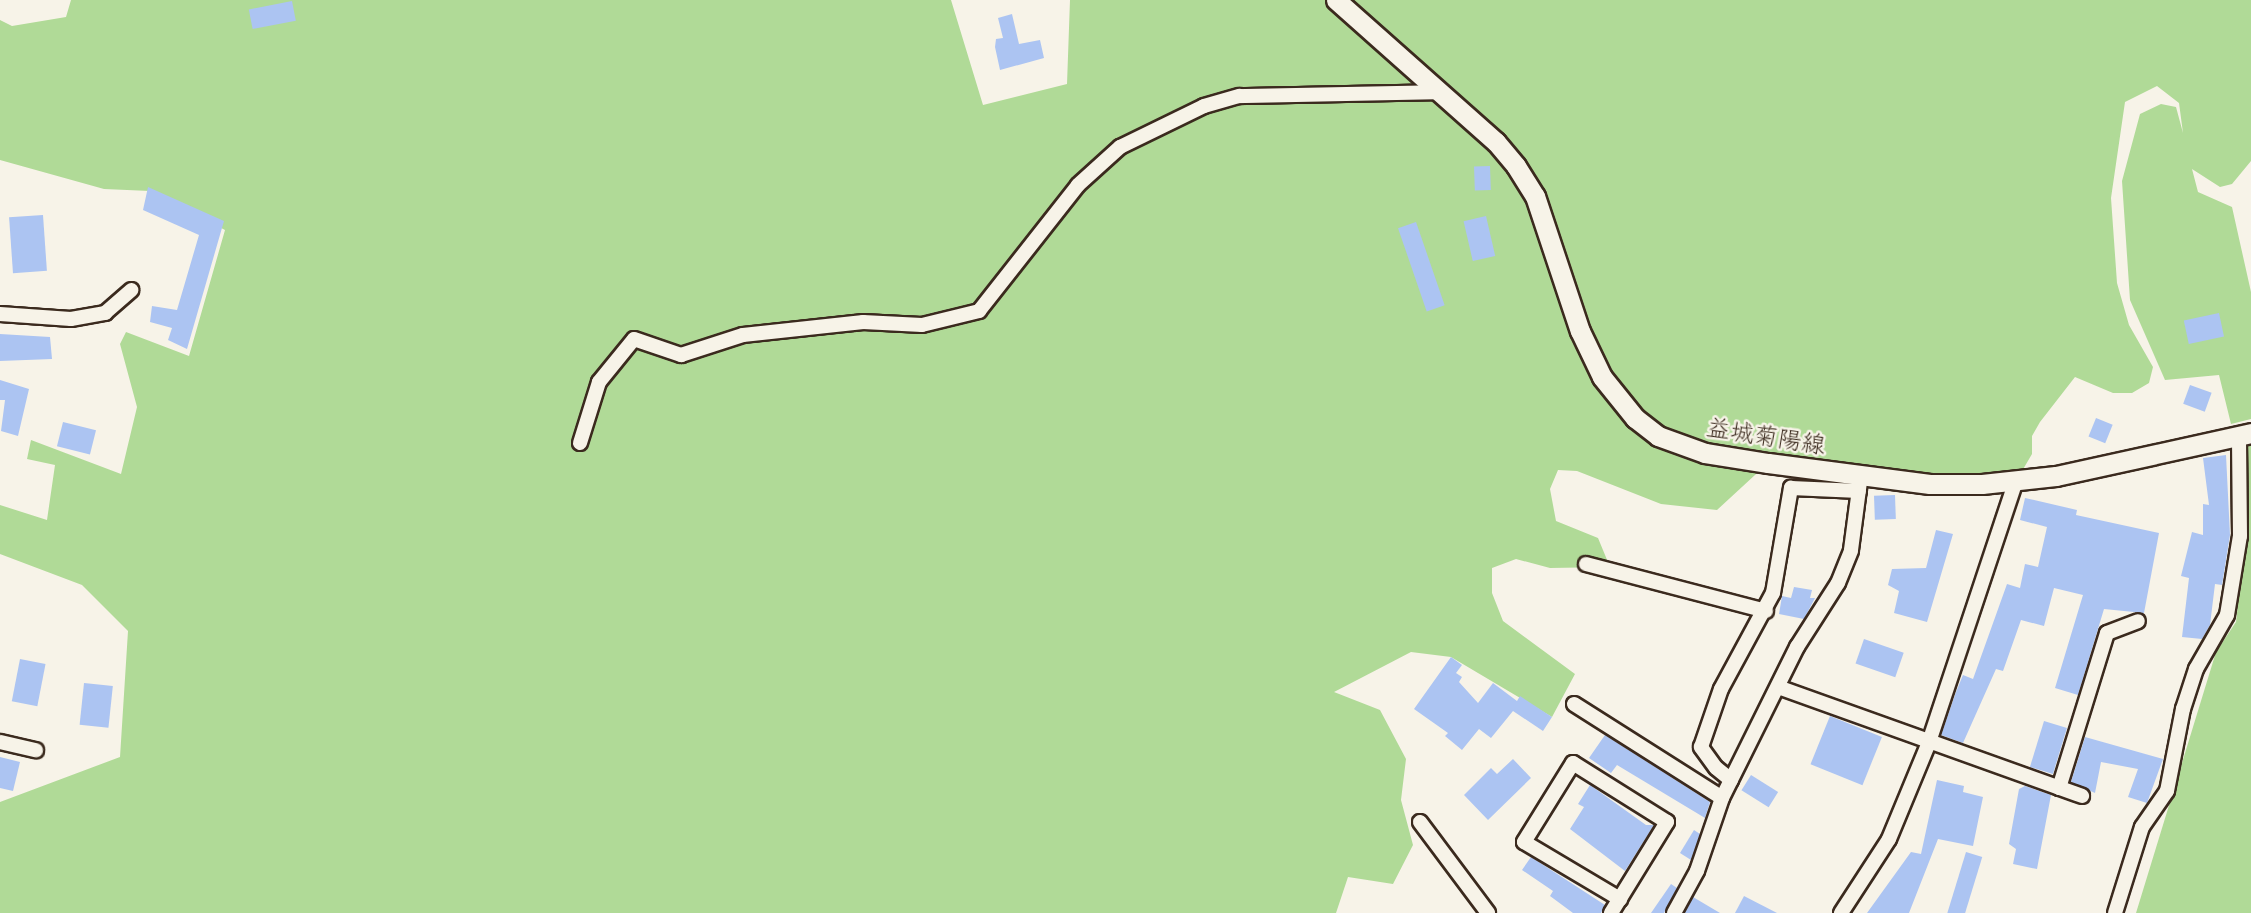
<!DOCTYPE html>
<meta charset="utf-8">
<style>
body{margin:0}
#map{position:relative;width:2251px;height:913px;overflow:hidden;background:#f7f3e8;font-family:Itim,"Klee One",sans-serif}
div>[style]{position:absolute}
.green>*{inset:0;background:#b0da97}
.building>*{inset:0;background:#acc4f2;transform-origin:0 0}
.roads{filter:drop-shadow(2px 0 #3b2a1e) drop-shadow(-2px 0 #3b2a1e) drop-shadow(0 2px #3b2a1e) drop-shadow(0 -2px #3b2a1e)}
.street>*{height:14px;margin:-7px;padding:0 7px;transform-origin:7px;border-radius:7px;background:#f7f3e8}
.secondary>*{height:19px;margin:-9.5px;padding:0 9.5px;transform-origin:9.5px;border-radius:9.5px;background:#f7f3e8}
span{translate:-50% -50%;white-space:nowrap;text-align:center;line-height:1.15;-webkit-text-stroke:5px #f7f3e8;paint-order:stroke}
.street-label{font-size:24px;color:#3b2a1e}
</style>
<div id="map">
<div class="green">
<div style="clip-path:polygon(71px 0,951px 0,983px 105px,1067px 84px,1070px 0,2251px 0,2251px 161px,2232px 184px,2220px 187px,2192px 169px,2198px 192px,2232px 207px,2251px 292px,2251px 419px,2231px 424px,2219px 375px,2165px 380px,2130px 300px,2122px 181px,2140px 114px,2161px 104px,2176px 107px,2183px 133px,2179px 103px,2157px 86px,2125px 102px,2111px 198px,2117px 283px,2129px 325px,2153px 367px,2149px 383px,2132px 393px,2113px 393px,2075px 377px,2040px 422px,2032px 436px,2032px 454px,2015px 483px,1768px 463px,1717px 510px,1661px 504px,1577px 471px,1558px 470px,1550px 489px,1556px 521px,1598px 538px,1610px 567px,1550px 568px,1516px 559px,1492px 568px,1492px 593px,1503px 621px,1575px 674px,1552px 717px,1451px 657px,1411px 652px,1334px 692px,1380px 710px,1406px 759px,1401px 800px,1413px 845px,1393px 884px,1348px 877px,1336px 913px,0 913px,0 802px,120px 757px,128px 631px,82px 585px,0 554px,0 505px,47px 520px,55px 465px,27px 459px,31px 440px,121px 474px,137px 407px,120px 344px,126px 332px,189px 356px,225px 230px,150px 191px,104px 189px,0 160px,0 20px,12px 26px,66px 17px)"></div>
<div style="clip-path:polygon(2251px 443px,2251px 913px,2136px 913px,2216px 652px,2236px 622px,2245px 539px,2242px 449px)"></div>
</div>
<div class="building">
<div style="left:292px;top:1px;width:20px;height:44px;rotate:79deg"></div>
<div style="clip-path:polygon(1012px 14px,1019px 44px,1040px 40px,1044px 58px,1000px 70px,995px 47px,996px 39px,1003px 38px,998px 18px)"></div>
<div style="left:1490px;top:166px;width:24px;height:16px;rotate:88deg"></div>
<div style="clip-path:polygon(148px 187px,224px 221px,187px 349px,168px 340px,172px 328px,150px 322px,152px 306px,177px 310px,199px 235px,143px 210px)"></div>
<div style="left:43px;top:215px;width:56px;height:34px;rotate:86deg"></div>
<div style="left:1486px;top:216px;width:41px;height:23px;rotate:77deg"></div>
<div style="left:1416px;top:222px;width:88px;height:19px;rotate:71deg"></div>
<div style="left:2219px;top:313px;width:24px;height:36px;rotate:78deg"></div>
<div style="clip-path:polygon(0 334px,50px 337px,52px 359px,0 361px)"></div>
<div style="clip-path:polygon(0 380px,29px 389px,18px 436px,1px 431px,5px 400px,0 400px)"></div>
<div style="left:2190px;top:385px;width:23px;height:20px;rotate:20deg"></div>
<div style="left:2096px;top:418px;width:18px;height:20px;rotate:22deg"></div>
<div style="left:63px;top:422px;width:34px;height:25px;rotate:14deg"></div>
<div style="clip-path:polygon(2226px 455px,2230px 535px,2222px 585px,2215px 584px,2210px 625px,2202px 639px,2182px 637px,2189px 578px,2181px 576px,2192px 532px,2203px 535px,2203px 504px,2209px 505px,2203px 458px)"></div>
<div style="left:1895px;top:495px;width:24px;height:21px;rotate:88deg"></div>
<div style="clip-path:polygon(2025px 498px,2077px 510px,2076px 515px,2159px 533px,2144px 613px,2104px 609px,2078px 695px,2055px 688px,2083px 595px,2054px 588px,2044px 626px,2021px 620px,2003px 671px,1996px 669px,1963px 743px,1941px 735px,1956px 692px,1963px 675px,1973px 679px,2007px 584px,2020px 588px,2025px 564px,2038px 567px,2047px 527px,2020px 520px)"></div>
<div style="clip-path:polygon(1936px 530px,1953px 534px,1927px 622px,1894px 613px,1899px 591px,1888px 585px,1892px 569px,1926px 568px)"></div>
<div style="clip-path:polygon(1794px 587px,1812px 590px,1810px 598px,1815px 598px,1804px 619px,1779px 614px,1782px 596px,1791px 598px)"></div>
<div style="left:1864px;top:639px;width:42px;height:26px;rotate:19deg"></div>
<div style="clip-path:polygon(1451px 657px,1462px 665px,1456px 673px,1462px 677px,1459px 682px,1478px 703px,1493px 683px,1517px 701px,1520px 696px,1552px 717px,1543px 731px,1513px 711px,1491px 738px,1479px 729px,1462px 750px,1445px 736px,1448px 733px,1414px 709px)"></div>
<div style="left:20px;top:659px;width:26px;height:43px;rotate:11deg"></div>
<div style="left:84px;top:683px;width:29px;height:42px;rotate:6deg"></div>
<div style="left:1830px;top:716px;width:56px;height:52px;rotate:22deg"></div>
<div style="left:2044px;top:721px;width:24px;height:48px;rotate:17deg"></div>
<div style="clip-path:polygon(1605px 735px,1710px 802px,1705px 818px,1617px 765px,1611px 773px,1589px 758px)"></div>
<div style="clip-path:polygon(2085px 737px,2163px 759px,2147px 803px,2128px 797px,2138px 769px,2101px 762px,2095px 793px,2071px 782px)"></div>
<div style="clip-path:polygon(0 757px,20px 762px,13px 791px,0 788px)"></div>
<div style="clip-path:polygon(1513px 759px,1531px 778px,1488px 820px,1464px 795px,1491px 768px,1497px 774px)"></div>
<div style="left:1751px;top:775px;width:32px;height:18px;rotate:32deg"></div>
<div style="clip-path:polygon(1937px 780px,1964px 786px,1963px 792px,1983px 797px,1973px 846px,1938px 839px,1909px 913px,1867px 913px,1911px 852px,1921px 854px)"></div>
<div style="clip-path:polygon(1590px 785px,1646px 825px,1654px 825px,1625px 871px,1570px 829px,1584px 807px,1578px 804px)"></div>
<div style="clip-path:polygon(2025px 786px,2051px 795px,2037px 869px,2013px 864px,2016px 849px,2009px 844px,2019px 789px)"></div>
<div style="clip-path:polygon(1694px 830px,1700px 834px,1691px 860px,1680px 853px)"></div>
<div style="left:1966px;top:852px;width:17px;height:65px;rotate:17deg"></div>
<div style="clip-path:polygon(1531px 857px,1605px 905px,1601px 913px,1573px 913px,1550px 896px,1553px 891px,1522px 870px)"></div>
<div style="clip-path:polygon(1671px 884px,1677px 888px,1664px 913px,1651px 913px)"></div>
<div style="clip-path:polygon(1744px 896px,1777px 913px,1735px 913px)"></div>
<div style="clip-path:polygon(1693px 897px,1720px 913px,1685px 913px)"></div>
</div>
<div class="roads">
<div class="street">
<div style="left:0;top:314px;width:71px;rotate:4deg"></div>
<div style="left:71px;top:319px;width:35px;rotate:-10deg"></div>
<div style="left:105px;top:313px;width:35px;rotate:-41deg"></div>
<div style="left:580px;top:443px;width:64px;rotate:-72.7deg"></div>
<div style="left:599px;top:382px;width:55px;rotate:-50.9deg"></div>
<div style="left:634px;top:339px;width:50px;rotate:18.8deg"></div>
<div style="left:681px;top:355px;width:65px;rotate:-17.9deg"></div>
<div style="left:743px;top:335px;width:121px;rotate:-6.2deg"></div>
<div style="left:863px;top:322px;width:59px;rotate:2.9deg"></div>
<div style="left:922px;top:325px;width:59px;rotate:-13.8deg"></div>
<div style="left:979px;top:311px;width:160px;rotate:-51.8deg"></div>
<div style="left:1078px;top:185px;width:57px;rotate:-42.1deg"></div>
<div style="left:1120px;top:147px;width:93px;rotate:-26deg"></div>
<div style="left:1204px;top:106px;width:37px;rotate:-16deg"></div>
<div style="left:1240px;top:96px;width:200px;rotate:-1.1deg"></div>
<div style="left:1586px;top:564px;width:186px;rotate:14.6deg"></div>
<div style="left:1778px;top:687px;width:323px;rotate:19.7deg"></div>
<div style="left:1574px;top:704px;width:175px;rotate:32.4deg"></div>
<div style="left:1722px;top:798px;width:77px;rotate:108.9deg"></div>
<div style="left:1697px;top:871px;width:48px;rotate:118.7deg"></div>
<div style="left:0;top:742px;width:37px;rotate:13deg"></div>
<div style="left:1731px;top:780px;width:19px;rotate:-141deg"></div>
<div style="left:1716px;top:768px;width:26px;rotate:-126deg"></div>
<div style="left:1701px;top:747px;width:61px;rotate:-71deg"></div>
<div style="left:1721px;top:689px;width:109px;rotate:-61.6deg"></div>
<div style="left:1773px;top:593px;width:107px;rotate:-80.3deg"></div>
<div style="left:1791px;top:488px;width:68px;rotate:2.5deg"></div>
<div style="left:2059px;top:788px;width:162px;rotate:-72.8deg"></div>
<div style="left:2107px;top:633px;width:33px;rotate:-21deg"></div>
<div style="left:1722px;top:798px;width:169px;rotate:-63.6deg"></div>
<div style="left:1797px;top:647px;width:76px;rotate:-57.4deg"></div>
<div style="left:1838px;top:583px;width:35px;rotate:-68deg"></div>
<div style="left:1851px;top:550px;width:69px;rotate:-82.5deg"></div>
<div style="left:1420px;top:822px;width:114px;rotate:53.2deg"></div>
<div style="left:1611px;top:913px;width:107px;rotate:-58.4deg"></div>
<div style="left:1667px;top:822px;width:111px;rotate:-147.9deg"></div>
<div style="left:1573px;top:763px;width:93px;rotate:121.8deg"></div>
<div style="left:1524px;top:842px;width:112px;rotate:30.7deg"></div>
<div style="left:1841px;top:913px;width:88px;rotate:-57deg"></div>
<div style="left:1889px;top:839px;width:102px;rotate:-67.5deg"></div>
<div style="left:1928px;top:745px;width:276px;rotate:-71.6deg"></div>
<div style="left:2115px;top:913px;width:90px;rotate:-72.6deg"></div>
<div style="left:2142px;top:827px;width:44px;rotate:-55.2deg"></div>
<div style="left:2167px;top:791px;width:84px;rotate:-79deg"></div>
<div style="left:2183px;top:709px;width:42px;rotate:-72deg"></div>
<div style="left:2196px;top:669px;width:62px;rotate:-60.1deg"></div>
<div style="left:2227px;top:615px;width:80px;rotate:-80.7deg"></div>
<div style="left:2240px;top:536px;width:100px;rotate:-90.6deg"></div>
</div>
<div class="secondary">
<div style="left:1336px;top:0;width:214px;rotate:41.6deg"></div>
<div style="left:1496px;top:142px;width:31px;rotate:50deg"></div>
<div style="left:1516px;top:166px;width:36px;rotate:58deg"></div>
<div style="left:1535px;top:196px;width:142px;rotate:71.6deg"></div>
<div style="left:1580px;top:331px;width:51px;rotate:64.4deg"></div>
<div style="left:1602px;top:377px;width:53px;rotate:51.2deg"></div>
<div style="left:1635px;top:418px;width:29px;rotate:38deg"></div>
<div style="left:1658px;top:436px;width:50px;rotate:19.9deg"></div>
<div style="left:1705px;top:453px;width:64px;rotate:9deg"></div>
<div style="left:1768px;top:463px;width:163px;rotate:7.4deg"></div>
<div style="left:1930px;top:484px;width:52px"></div>
<div style="left:1982px;top:484px;width:74px;rotate:-6.2deg"></div>
<div style="left:2056px;top:476px;width:200px;rotate:-12.4deg"></div>
</div>
</div>
<div class="street-label">
<span style="left:1766px;top:436px;rotate:9deg">益城菊陽線</span>
</div>
</div>
